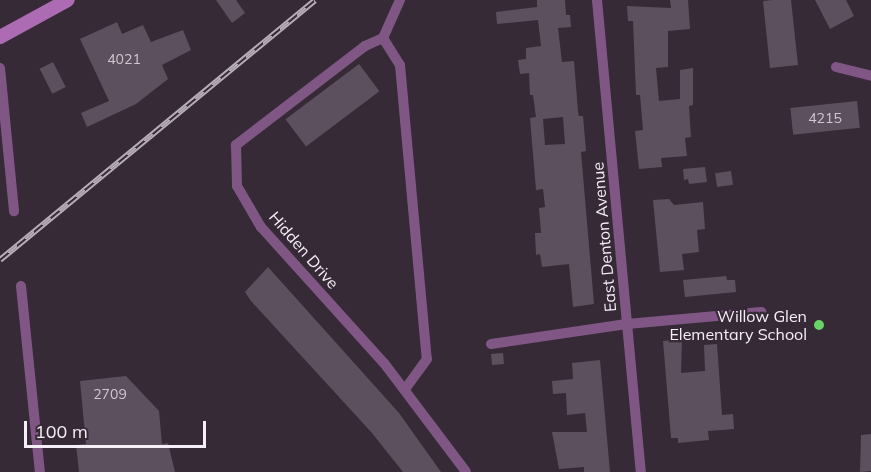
<!DOCTYPE html>
<style>
body{margin:0}
#map{position:relative;width:871px;height:472px;overflow:hidden;background:#362a37;font-family:Mulish,sans-serif}
div>[style]{position:absolute}
.building>*{inset:0;background:#5d505e;transform-origin:0 0}
.street>*{height:10px;margin:-5px;padding:0 5px;transform-origin:5px;border-radius:5px;background:#805784}
.secondary>*{height:14px;margin:-7px;padding:0 7px;transform-origin:7px;border-radius:7px;background:#ad6bb4}
.rail>*{height:6px;margin-top:-3px;transform-origin:0;background:repeating-linear-gradient(90deg,#362a37 0 11px,#b6adb7 0 22px);box-sizing:border-box;border-block:2px solid #b6adb7}
.dots>*{width:16px;height:16px;translate:-50% -50%;box-sizing:border-box;border:3px solid #362a37;border-radius:50%}
span{translate:-50% -50%;white-space:nowrap;text-align:center;line-height:1.15;-webkit-text-stroke:4.5px #362a37;paint-order:stroke}
.number-label{font-size:14px;color:#d0c7d1}
.number-label span{-webkit-text-stroke-width:0}
.street-label{font-size:16px;color:#f6eff7}
.poi-label{font-size:16px;color:#f6eff7}
.right{translate:-100% -50%;text-align:right}
.scale{position:absolute;left:24px;top:421px;width:182px;height:27px;box-sizing:border-box;border:3px solid #f6eff7;border-top:0;padding-left:8px;font-size:18px;line-height:21px;white-space:nowrap;color:#f6eff7;-webkit-text-stroke:4px #362a37;paint-order:stroke}
</style>
<div id="map">
<div class="building">
<div style="clip-path:polygon(216px 0,236px 0,245px 13px,232px 23px)"></div>
<div style="clip-path:polygon(evenodd,537px 0,565px 0,566px 15px,570px 15px,571px 27px,558px 28px,562px 62px,574px 61px,578px 111px,579px 116px,583px 116px,586px 151px,581px 152px,594px 304px,573px 307px,569px 264px,542px 267px,540px 254px,536px 255px,535px 233px,541px 233px,539px 208px,545px 207px,543px 189px,536px 190px,530px 118px,536px 117px,533px 95px,530px 95px,529px 73px,520px 74px,518px 60px,526px 59px,526px 48px,541px 46px,538px 20px,497px 24px,496px 12px,537px 7px,537px 0,563px 117px,565px 144px,545px 145px,543px 119px,563px 117px)"></div>
<div style="clip-path:polygon(670px 0,688px 0,690px 29px,668px 31px,668px 67px,656px 68px,659px 101px,680px 99px,680px 70px,693px 68px,693px 105px,689px 106px,691px 137px,685px 138px,687px 156px,661px 158px,662px 167px,639px 169px,635px 131px,643px 130px,640px 95px,636px 95px,633px 21px,628px 21px,627px 6px,671px 8px)"></div>
<div style="clip-path:polygon(773px 0,791px 0,798px 65px,770px 68px,763px 1px)"></div>
<div style="clip-path:polygon(815px 0,846px 0,854px 16px,830px 29px)"></div>
<div style="clip-path:polygon(117px 22px,122px 34px,143px 25px,151px 42px,183px 30px,191px 50px,162px 65px,168px 79px,136px 104px,87px 127px,81px 113px,109px 101px,80px 39px)"></div>
<div style="left:53px;top:62px;width:28px;height:15px;rotate:63deg"></div>
<div style="left:359px;top:64px;width:34px;height:92px;rotate:53deg"></div>
<div style="left:857px;top:101px;width:27px;height:67px;rotate:84deg"></div>
<div style="clip-path:polygon(705px 167px,707px 182px,689px 184px,688px 179px,684px 180px,683px 169px)"></div>
<div style="left:731px;top:171px;width:14px;height:16px;rotate:82deg"></div>
<div style="clip-path:polygon(669px 199px,674px 205px,703px 202px,705px 229px,697px 230px,699px 252px,682px 254px,684px 270px,660px 272px,653px 200px)"></div>
<div style="clip-path:polygon(268px 267px,399px 413px,441px 472px,403px 472px,372px 433px,251px 301px,245px 292px)"></div>
<div style="clip-path:polygon(726px 276px,727px 280px,735px 280px,736px 292px,685px 297px,683px 280px)"></div>
<div style="clip-path:polygon(682px 339px,681px 373px,705px 371px,704px 345px,717px 344px,722px 415px,733px 414px,734px 429px,708px 431px,709px 440px,678px 443px,678px 438px,671px 438px,663px 341px)"></div>
<div style="left:503px;top:353px;width:11px;height:12px;rotate:85deg"></div>
<div style="clip-path:polygon(600px 360px,610px 472px,584px 472px,584px 467px,559px 469px,552px 432px,587px 432px,585px 413px,567px 415px,566px 393px,553px 394px,552px 381px,573px 379px,572px 363px)"></div>
<div style="clip-path:polygon(126px 376px,159px 411px,162px 444px,168px 443px,175px 472px,79px 472px,76px 445px,86px 444px,80px 381px)"></div>
<div style="clip-path:polygon(871px 434px,871px 471px,860px 472px,861px 435px)"></div>
</div>
<div class="street">
<div style="left:400px;top:0;width:42px;rotate:114.1deg"></div>
<div style="left:383px;top:38px;width:20px;rotate:156deg"></div>
<div style="left:365px;top:46px;width:163px;rotate:142.5deg"></div>
<div style="left:236px;top:145px;width:41px;rotate:88.6deg"></div>
<div style="left:237px;top:186px;width:48px;rotate:59.7deg"></div>
<div style="left:261px;top:227px;width:183px;rotate:47.9deg"></div>
<div style="left:384px;top:363px;width:136px;rotate:53deg"></div>
<div style="left:597px;top:0;width:474px;rotate:84.7deg"></div>
<div style="left:383px;top:38px;width:32px;rotate:58deg"></div>
<div style="left:400px;top:65px;width:295px;rotate:84.8deg"></div>
<div style="left:427px;top:359px;width:37px;rotate:126deg"></div>
<div style="left:836px;top:67px;width:36px;rotate:14deg"></div>
<div style="left:0;top:68px;width:144px;rotate:84.4deg"></div>
<div style="left:21px;top:286px;width:187px;rotate:84.2deg"></div>
<div style="left:491px;top:344px;width:137px;rotate:-8.4deg"></div>
<div style="left:627px;top:324px;width:135px;rotate:-5.1deg"></div>
</div>
<div class="secondary">
<div style="left:0;top:37px;width:77px;rotate:-28.6deg"></div>
</div>
<div class="rail">
<div style="left:0;top:260px;width:408px;rotate:-39.5deg"></div>
</div>
<div class="dots">
<div style="left:819px;top:325px;background:#66d466"></div>
</div>
<div class="number-label">
<span style="left:124px;top:59px">4021</span>
<span style="left:825px;top:118px">4215</span>
<span style="left:110px;top:394px">2709</span>
</div>
<div class="street-label">
<span style="left:604px;top:237px;rotate:-95deg">East Denton Avenue</span>
<span style="left:304px;top:250px;rotate:49deg">Hidden Drive</span>
</div>
<div class="poi-label">
<span class="right" style="left:807px;top:325px">Willow Glen<br>Elementary School</span>
</div>
<div class="scale">100 m</div>
</div>
